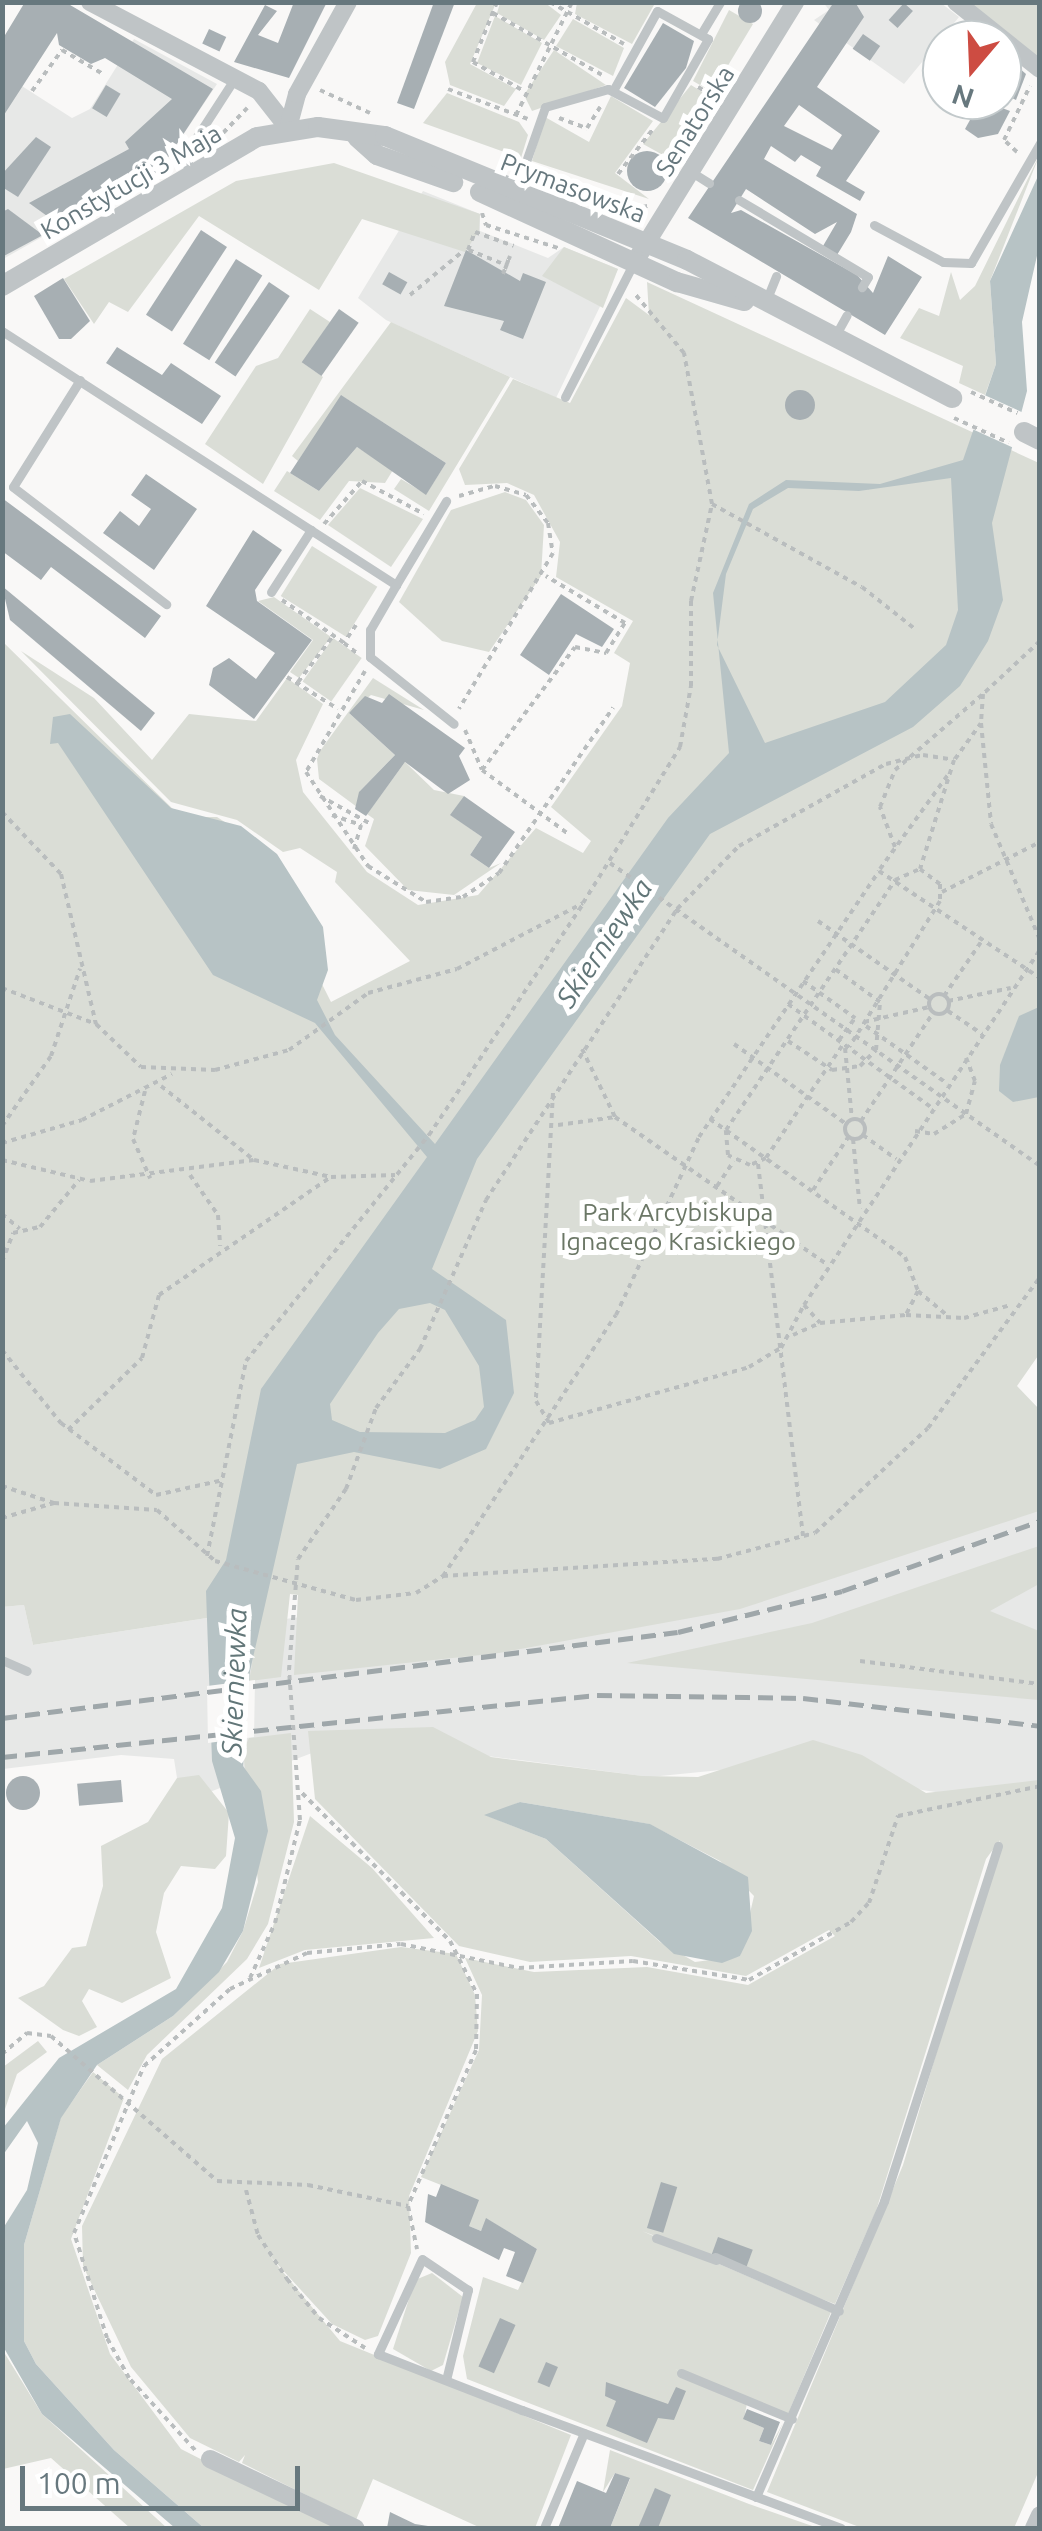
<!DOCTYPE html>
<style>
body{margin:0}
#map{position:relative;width:1042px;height:2531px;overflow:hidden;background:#f9f8f7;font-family:Ubuntu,sans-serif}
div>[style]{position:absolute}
.built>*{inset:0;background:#e7e8e7}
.green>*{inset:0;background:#daddd6;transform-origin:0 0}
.water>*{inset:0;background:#b7c3c5}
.pier>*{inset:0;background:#f9f8f7}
.building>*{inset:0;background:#a7afb3;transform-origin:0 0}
.round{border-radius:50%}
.path>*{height:4px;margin-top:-2px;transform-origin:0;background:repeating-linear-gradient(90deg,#b9bdbe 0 5px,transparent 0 10px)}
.path>.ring{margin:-2px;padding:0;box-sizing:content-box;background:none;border:4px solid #b9bdbe;border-radius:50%}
.service>*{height:9px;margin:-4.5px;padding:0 4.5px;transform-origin:4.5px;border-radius:4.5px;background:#bfc4c6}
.minor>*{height:18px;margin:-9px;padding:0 9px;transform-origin:9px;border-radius:9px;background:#bfc4c6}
.tertiary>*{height:20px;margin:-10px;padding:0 10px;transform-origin:10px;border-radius:10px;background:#bfc4c6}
.rail>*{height:5px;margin-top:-2.5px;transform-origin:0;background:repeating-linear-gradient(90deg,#9fa7aa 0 15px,transparent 0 23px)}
span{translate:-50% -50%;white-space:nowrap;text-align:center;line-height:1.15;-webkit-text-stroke:10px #fff;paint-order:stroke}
.street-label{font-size:25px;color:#67787e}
.park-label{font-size:25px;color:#6b7766}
.water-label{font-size:28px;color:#627678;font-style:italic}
.frame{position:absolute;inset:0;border:5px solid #67787e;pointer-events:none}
.north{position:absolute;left:922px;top:20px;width:100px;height:100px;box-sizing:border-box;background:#fff;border:2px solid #c2c9cb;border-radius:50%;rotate:199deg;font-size:28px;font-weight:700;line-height:40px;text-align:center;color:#67787e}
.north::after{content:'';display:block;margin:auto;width:35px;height:45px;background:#cd4c42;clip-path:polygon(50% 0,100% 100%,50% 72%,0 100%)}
.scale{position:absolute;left:20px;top:2466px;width:280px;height:45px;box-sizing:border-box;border:5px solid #67787e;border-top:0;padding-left:12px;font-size:30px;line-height:35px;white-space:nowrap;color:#67787e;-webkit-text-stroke:8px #fff;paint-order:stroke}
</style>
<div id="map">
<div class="built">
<div style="clip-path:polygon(823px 2px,941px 3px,959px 17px,904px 84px,814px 20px,829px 10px)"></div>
<div style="clip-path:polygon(134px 39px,217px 84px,159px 171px,3px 259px,3px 74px,72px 118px,90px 109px)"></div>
<div style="clip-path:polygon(423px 191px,480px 214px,480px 231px,548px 258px,564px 247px,618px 269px,556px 398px,386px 320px,358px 298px)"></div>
<div style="clip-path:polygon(1039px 1487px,1039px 1789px,996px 1801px,761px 1766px,650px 1777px,480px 1755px,312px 1753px,207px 1793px,177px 1778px,174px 1759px,121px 1755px,3px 1769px,2px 1607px,24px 1605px,33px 1645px,207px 1618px,269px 1621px,854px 1548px)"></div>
</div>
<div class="green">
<div style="clip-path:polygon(544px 2px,561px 15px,544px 40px,497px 13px,500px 3px)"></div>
<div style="clip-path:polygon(477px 3px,496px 3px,470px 64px,516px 89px,504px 106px,450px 85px,445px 62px)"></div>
<div style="clip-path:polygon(577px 3px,650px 2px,654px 5px,632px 44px,575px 14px)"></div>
<div style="clip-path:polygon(967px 3px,1039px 3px,1039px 62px)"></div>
<div style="clip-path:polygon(729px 10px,753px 24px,712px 92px,693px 81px)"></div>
<div style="clip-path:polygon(495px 16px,542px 43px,521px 85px,477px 63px)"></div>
<div style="clip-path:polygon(573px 19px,624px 48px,613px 76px,556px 46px)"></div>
<div style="clip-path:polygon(554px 50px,606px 85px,532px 111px,524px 95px)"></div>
<div style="clip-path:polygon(691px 85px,709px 96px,672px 160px,643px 144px)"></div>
<div style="clip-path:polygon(447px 93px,519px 122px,528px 135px,521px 158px,423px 123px)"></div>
<div style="clip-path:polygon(611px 96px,653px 121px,615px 173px,649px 199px,532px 161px,545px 117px,589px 142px)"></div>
<div style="clip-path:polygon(1039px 156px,990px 281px,996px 364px,985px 395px,959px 383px,963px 366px,900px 338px,919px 308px,939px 316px,951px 272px,960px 300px,975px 286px)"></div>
<div style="clip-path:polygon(334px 163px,480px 214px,479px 231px,465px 252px,362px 219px,319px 290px,199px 216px,128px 312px,109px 302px,94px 324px,64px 279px,236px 181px)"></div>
<div style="clip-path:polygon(564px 247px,618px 269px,603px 308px,542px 276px)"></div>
<div style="clip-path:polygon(647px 282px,1039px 463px,1040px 1353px,1017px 1386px,1039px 1409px,1039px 1511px,740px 1609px,499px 1653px,294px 1675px,298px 1595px,290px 1594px,281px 1677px,249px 1681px,265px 1590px,207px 1618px,33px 1645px,24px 1605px,2px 1607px,2px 641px,181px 817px,217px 817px,248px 837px,331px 1002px,410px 961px,335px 882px,337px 872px,300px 848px,283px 852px,237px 820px,171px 802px,21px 651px,94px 698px,152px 760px,189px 714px,256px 721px,287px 678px,323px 704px,296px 760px,303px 792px,367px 872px,418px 905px,478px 895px,536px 828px,583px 853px,591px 841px,551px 807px,622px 706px,630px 663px,614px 653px,633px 621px,556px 577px,560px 542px,534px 495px,507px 483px,465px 485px,459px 469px,513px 379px,570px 403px,626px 298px,649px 315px)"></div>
<div style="clip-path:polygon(310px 309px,330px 322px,303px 363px,323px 377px,263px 484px,205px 444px,256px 366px,278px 358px)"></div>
<div style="clip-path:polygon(391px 322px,510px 377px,429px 511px,394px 489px,401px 479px,426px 494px,446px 463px,342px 396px,298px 461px,292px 456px)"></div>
<div style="clip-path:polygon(357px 447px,393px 470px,385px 483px,349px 481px,320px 520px,274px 491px,287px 471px,319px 491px)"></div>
<div style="clip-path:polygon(360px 488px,423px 519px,391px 567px,328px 525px)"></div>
<div style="clip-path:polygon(505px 492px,526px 500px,544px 525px,541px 576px,489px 652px,442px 641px,399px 602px,451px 510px)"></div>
<div style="left:312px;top:546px;width:77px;height:59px;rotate:32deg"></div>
<div style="clip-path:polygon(274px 597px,331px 637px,299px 678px,290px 672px,313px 640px,258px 601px)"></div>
<div style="left:333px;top:638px;width:35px;height:53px;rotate:35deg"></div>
<div style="clip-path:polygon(373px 678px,424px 710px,371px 695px,349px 713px,395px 755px,360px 791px,357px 807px,319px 779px,317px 759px,320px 751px)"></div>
<div style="clip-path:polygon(405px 762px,434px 790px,464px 796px,451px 815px,482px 837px,470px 855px,489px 868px,501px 863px,454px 895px,408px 890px,365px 846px,374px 819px,367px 814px)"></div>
<div style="clip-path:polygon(1039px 1546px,1039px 1584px,990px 1611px,1039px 1631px,1039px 1700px,627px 1663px,812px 1623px)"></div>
<div style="clip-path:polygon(evenodd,433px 1727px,491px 1757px,643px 1776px,698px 1777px,813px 1740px,862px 1755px,926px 1793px,1039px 1780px,1040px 2468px,1014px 2528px,862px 2528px,767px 2492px,903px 2165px,1000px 1840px,986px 1859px,876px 2211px,835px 2304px,642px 2231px,831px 2312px,788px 2414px,675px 2369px,747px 2403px,744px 2419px,764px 2428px,759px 2441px,771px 2445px,783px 2423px,753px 2490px,467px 2379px,463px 2356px,483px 2277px,518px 2290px,537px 2249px,487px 2219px,481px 2231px,469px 2226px,441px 2185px,421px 2177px,479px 2050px,482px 1995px,465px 1958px,534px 1972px,647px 1967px,748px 1985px,835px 1936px,829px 1930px,746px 1976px,631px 1956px,530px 1962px,459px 1946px,315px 1799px,308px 1731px,433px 1727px,520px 1802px,649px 1824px,720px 1861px,754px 1896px,740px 1956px,695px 1962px,660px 1942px,546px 1839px,488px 1816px,520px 1802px)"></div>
<div style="clip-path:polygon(291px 1733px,294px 1822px,268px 1924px,247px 1959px,147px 2055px,128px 2090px,97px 2065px,173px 2016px,227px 1962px,243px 1931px,258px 1882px,243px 1751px,249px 1738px)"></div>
<div style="clip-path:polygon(199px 1775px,229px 1813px,226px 1856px,215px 1869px,181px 1866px,164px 1893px,156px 1932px,171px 1978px,122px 2003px,89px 1989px,82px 2001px,97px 2027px,79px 2036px,63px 2030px,18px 1998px,44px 1986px,72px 1948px,86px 1946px,103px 1886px,101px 1846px,148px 1822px,177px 1778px)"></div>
<div style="clip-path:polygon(310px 1816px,372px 1868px,434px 1938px,305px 1950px,259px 1968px)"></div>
<div style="clip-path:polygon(401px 1947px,456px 1954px,475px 1995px,478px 2031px,409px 2196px,411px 2253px,378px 2336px,365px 2340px,332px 2324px,269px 2255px,340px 2341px,571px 2435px,535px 2528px,481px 2528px,373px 2479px,356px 2520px,242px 2463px,245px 2455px,239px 2462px,190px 2438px,131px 2367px,83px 2266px,82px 2226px,162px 2059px,280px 1964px)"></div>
<div style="clip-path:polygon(38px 2041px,47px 2052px,17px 2074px,3px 2115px,3px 2067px)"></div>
<div style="clip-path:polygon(93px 2072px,124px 2098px,71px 2239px,110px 2354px,181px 2449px,336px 2528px,204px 2528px,114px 2450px,36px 2364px,24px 2341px,24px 2245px,61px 2117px)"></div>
<div style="clip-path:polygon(432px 2273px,463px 2297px,443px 2365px,431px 2371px,393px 2349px,415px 2280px)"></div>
<div style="clip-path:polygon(2px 2349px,42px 2414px,167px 2528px,130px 2528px,51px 2458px,3px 2469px)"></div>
<div style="clip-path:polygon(610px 2450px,749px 2504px,818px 2528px,610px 2528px,630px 2479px,615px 2473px,603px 2492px)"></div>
</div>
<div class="water">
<div style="clip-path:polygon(evenodd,1039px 174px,1039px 247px,1022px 322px,1027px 391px,992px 523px,1003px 600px,988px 641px,960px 686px,913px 727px,710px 834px,477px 1159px,432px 1269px,506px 1320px,514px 1393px,486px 1449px,440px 1469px,354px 1452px,297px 1464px,250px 1671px,243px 1766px,261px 1791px,268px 1831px,243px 1931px,219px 1972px,173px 2016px,97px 2065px,61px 2118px,24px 2245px,24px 2341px,36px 2364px,114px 2450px,204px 2528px,175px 2528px,42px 2414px,4px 2348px,2px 2230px,27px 2190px,38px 2143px,27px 2121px,3px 2155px,3px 2128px,59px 2058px,176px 1989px,222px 1908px,235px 1838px,212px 1761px,206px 1591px,226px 1560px,261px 1389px,427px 1157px,315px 1023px,213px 975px,58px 743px,50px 744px,53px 717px,70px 714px,171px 808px,241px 826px,277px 854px,323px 927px,328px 970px,317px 1000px,335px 1035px,435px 1144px,668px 818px,729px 753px,713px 593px,749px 504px,786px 480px,880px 484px,963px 460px,996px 364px,990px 281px,1039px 174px,951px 478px,958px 610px,946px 645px,885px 702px,765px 743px,717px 645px,726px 574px,753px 509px,788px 488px,859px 491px,951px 478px,1039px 174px,430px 1303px,445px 1310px,479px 1366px,484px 1407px,475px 1420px,445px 1433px,360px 1432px,332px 1420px,330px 1404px,378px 1333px,399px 1309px,430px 1303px)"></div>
<div style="clip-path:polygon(1039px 1007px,1039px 1097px,1013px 1102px,999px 1091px,1000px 1065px,1019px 1016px)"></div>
<div style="clip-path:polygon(520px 1802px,650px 1824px,748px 1877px,752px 1931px,740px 1956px,722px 1963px,674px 1954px,546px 1839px,484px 1815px)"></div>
</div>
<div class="pier">
<div style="clip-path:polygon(980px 393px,1026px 414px,1016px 449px,970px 428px)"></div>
<div style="clip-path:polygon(255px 1680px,254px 1737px,208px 1743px,207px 1686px)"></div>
</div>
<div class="building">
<div class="round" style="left:738px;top:-1px;width:24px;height:24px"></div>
<div style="clip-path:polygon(25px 2px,65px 2px,213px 89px,159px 171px,61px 226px,29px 203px,129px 149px,125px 142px,172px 99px,105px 58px,91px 64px,59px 45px,57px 33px,2px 118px,2px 40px)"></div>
<div style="clip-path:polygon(294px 2px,327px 2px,289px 78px,234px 62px,265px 5px,277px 11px,258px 35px,278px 43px)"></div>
<div style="clip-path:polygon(434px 2px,455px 2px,414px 109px,397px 103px)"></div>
<div style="clip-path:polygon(evenodd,834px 2px,855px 2px,864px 17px,817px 87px,880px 131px,846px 181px,865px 192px,860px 201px,816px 176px,821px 167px,801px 155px,795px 162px,771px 146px,764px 159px,857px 214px,851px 232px,837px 255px,823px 246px,837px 222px,815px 234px,746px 189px,731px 213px,741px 210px,857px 275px,873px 293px,888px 256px,922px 277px,885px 335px,688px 218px,834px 2px,799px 105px,842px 135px,832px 150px,784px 126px,799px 105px)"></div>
<div style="left:904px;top:3px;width:12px;height:23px;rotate:42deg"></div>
<div style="clip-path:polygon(663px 23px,694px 41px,686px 68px,655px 107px,624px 88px)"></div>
<div style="clip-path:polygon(968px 25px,987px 40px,936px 45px,948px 30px,958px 38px)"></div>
<div style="left:209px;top:29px;width:19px;height:16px;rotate:25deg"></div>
<div style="left:863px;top:34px;width:21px;height:18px;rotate:35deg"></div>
<div style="clip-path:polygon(1004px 55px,1026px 74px,1016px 100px,1002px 93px)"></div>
<div style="left:106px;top:85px;width:17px;height:27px;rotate:31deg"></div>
<div style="clip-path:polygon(981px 100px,1010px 111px,998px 134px,978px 138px,965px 129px)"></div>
<div style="clip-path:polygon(36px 137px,51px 147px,18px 197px,2px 187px,2px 174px)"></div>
<div class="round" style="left:627px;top:151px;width:40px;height:40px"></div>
<div style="clip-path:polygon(8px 209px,43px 235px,2px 257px,2px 212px)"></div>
<div style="left:201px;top:230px;width:31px;height:101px;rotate:33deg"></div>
<div style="clip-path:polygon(466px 250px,520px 281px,523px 273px,546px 282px,523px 339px,500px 330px,504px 321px,444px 306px)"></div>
<div style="left:236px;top:259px;width:31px;height:100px;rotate:32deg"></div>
<div style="left:389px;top:272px;width:21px;height:14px;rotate:29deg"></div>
<div style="clip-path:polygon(63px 278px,90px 321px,71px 339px,59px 339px,34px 296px)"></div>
<div style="left:269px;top:282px;width:25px;height:97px;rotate:34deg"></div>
<div style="left:339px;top:309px;width:24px;height:65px;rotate:35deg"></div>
<div style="clip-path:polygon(117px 347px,162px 375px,171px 363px,221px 396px,202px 424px,106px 363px)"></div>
<div class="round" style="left:785px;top:390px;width:30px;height:30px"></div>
<div style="clip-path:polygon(341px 395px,446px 463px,426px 495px,357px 447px,319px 491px,290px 473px)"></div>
<div style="clip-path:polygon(146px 474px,197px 509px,154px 570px,103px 533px,120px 511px,139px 526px,151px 509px,131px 495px)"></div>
<div style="clip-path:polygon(2px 498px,161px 616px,145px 638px,51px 567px,41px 580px,2px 551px)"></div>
<div style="clip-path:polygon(253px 530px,282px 550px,255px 590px,257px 601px,312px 640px,254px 719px,209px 685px,213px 668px,229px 658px,256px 679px,275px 653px,206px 606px)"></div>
<div style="clip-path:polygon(2px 586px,155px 713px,141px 731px,10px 620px)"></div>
<div style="clip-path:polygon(561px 594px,614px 629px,602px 647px,576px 634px,549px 675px,520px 655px)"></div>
<div style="clip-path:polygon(389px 694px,465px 748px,459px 756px,470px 780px,448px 794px,405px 762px,366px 816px,355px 809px,359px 792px,395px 755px,349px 713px,365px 696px,382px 703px)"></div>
<div style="clip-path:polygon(464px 796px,515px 832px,489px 868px,470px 855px,482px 837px,450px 815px)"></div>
<div class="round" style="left:6px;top:1776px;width:34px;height:34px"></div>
<div style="left:121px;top:1780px;width:22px;height:44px;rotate:85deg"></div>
<div style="left:661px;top:2182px;width:17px;height:48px;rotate:17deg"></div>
<div style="clip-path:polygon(441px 2184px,479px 2200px,469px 2226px,481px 2231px,486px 2218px,537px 2249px,523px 2283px,506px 2276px,515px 2252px,504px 2248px,499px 2260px,425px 2222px,428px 2194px,436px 2197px)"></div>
<div style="left:718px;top:2237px;width:37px;height:18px;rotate:20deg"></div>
<div style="left:500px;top:2318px;width:17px;height:53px;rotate:24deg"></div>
<div style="left:546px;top:2362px;width:13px;height:22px;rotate:23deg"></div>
<div style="clip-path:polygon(606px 2382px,668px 2404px,676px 2387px,686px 2391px,674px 2420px,658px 2418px,647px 2443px,606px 2426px,616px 2401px,605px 2396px)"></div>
<div style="clip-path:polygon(747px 2409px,780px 2422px,771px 2445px,759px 2441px,764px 2428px,743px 2419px)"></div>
<div style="clip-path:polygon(615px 2473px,630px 2478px,610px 2528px,558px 2528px,577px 2481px,606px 2493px)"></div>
<div style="clip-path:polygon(655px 2488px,671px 2495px,658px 2528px,638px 2528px)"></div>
<div style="clip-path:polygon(390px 2512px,415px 2524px,441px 2528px,387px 2528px)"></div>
</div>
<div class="path">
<div style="left:497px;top:2px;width:65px;rotate:111.8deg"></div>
<div style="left:473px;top:62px;width:56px;rotate:29.7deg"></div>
<div style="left:550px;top:2px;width:85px;rotate:29.6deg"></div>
<div style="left:493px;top:13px;width:125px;rotate:29.6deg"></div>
<div style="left:698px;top:87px;width:20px;rotate:30deg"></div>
<div style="left:448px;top:89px;width:85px;rotate:20.6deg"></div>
<div style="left:320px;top:90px;width:55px;rotate:24.7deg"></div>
<div style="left:32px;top:91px;width:51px;rotate:-53.8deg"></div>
<div style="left:62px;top:50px;width:48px;rotate:30.3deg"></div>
<div style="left:516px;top:115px;width:126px;rotate:-63.6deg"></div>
<div style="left:559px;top:118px;width:30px;rotate:20deg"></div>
<div style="left:587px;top:128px;width:25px;rotate:-58deg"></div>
<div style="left:223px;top:133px;width:35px;rotate:-46deg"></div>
<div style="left:1017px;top:152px;width:18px;rotate:-137deg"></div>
<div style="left:1004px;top:140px;width:60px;rotate:-64.3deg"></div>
<div style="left:618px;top:174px;width:57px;rotate:-52.1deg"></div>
<div style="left:623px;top:212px;width:25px;rotate:-14deg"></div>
<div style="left:482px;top:213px;width:13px;rotate:72deg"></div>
<div style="left:486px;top:225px;width:76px;rotate:17.7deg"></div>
<div style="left:501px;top:263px;width:35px;rotate:-158deg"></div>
<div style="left:468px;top:250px;width:19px;rotate:-69deg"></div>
<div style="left:475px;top:232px;width:41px;rotate:19.7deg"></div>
<div style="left:505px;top:269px;width:14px;rotate:-69deg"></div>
<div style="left:503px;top:274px;width:19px;rotate:-69deg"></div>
<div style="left:410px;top:295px;width:67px;rotate:-39.6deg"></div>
<div style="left:971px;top:392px;width:51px;rotate:24.5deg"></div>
<div style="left:954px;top:418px;width:60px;rotate:24.4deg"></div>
<div style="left:459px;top:496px;width:37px;rotate:-16deg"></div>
<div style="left:495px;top:486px;width:32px;rotate:16deg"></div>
<div style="left:526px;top:495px;width:36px;rotate:52deg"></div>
<div style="left:548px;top:523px;width:30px;rotate:81deg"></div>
<div style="left:553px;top:553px;width:182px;rotate:121.1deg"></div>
<div style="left:712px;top:504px;width:171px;rotate:29deg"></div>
<div style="left:862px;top:587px;width:68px;rotate:38.4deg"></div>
<div style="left:324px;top:524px;width:57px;rotate:-48.5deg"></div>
<div style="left:362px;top:481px;width:70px;rotate:28deg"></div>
<div style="left:282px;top:600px;width:75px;rotate:34.7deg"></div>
<div style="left:356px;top:625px;width:22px;rotate:124deg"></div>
<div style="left:344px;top:643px;width:18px;rotate:38deg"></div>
<div style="left:1040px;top:641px;width:78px;rotate:137.1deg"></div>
<div style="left:983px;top:694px;width:29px;rotate:94deg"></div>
<div style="left:981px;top:723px;width:101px;rotate:84.3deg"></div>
<div style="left:991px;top:824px;width:126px;rotate:67.1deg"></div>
<div style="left:365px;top:671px;width:117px;rotate:120.3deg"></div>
<div style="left:306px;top:772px;width:113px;rotate:56.6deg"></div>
<div style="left:368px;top:866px;width:68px;rotate:31.8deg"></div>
<div style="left:426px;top:902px;width:37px;rotate:-8deg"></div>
<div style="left:463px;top:897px;width:43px;rotate:-33.7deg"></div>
<div style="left:499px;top:873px;width:201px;rotate:-55.4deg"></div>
<div style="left:287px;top:677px;width:60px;rotate:32.1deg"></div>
<div style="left:298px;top:682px;width:58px;rotate:-52.7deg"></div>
<div style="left:465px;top:730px;width:43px;rotate:67deg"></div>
<div style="left:482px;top:770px;width:106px;rotate:36.5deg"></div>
<div style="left:955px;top:759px;width:44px;rotate:-54.2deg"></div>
<div style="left:482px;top:770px;width:154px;rotate:-52.9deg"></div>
<div style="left:575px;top:647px;width:32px;rotate:11deg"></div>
<div style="left:606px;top:653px;width:36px;rotate:-58deg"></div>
<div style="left:625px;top:623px;width:92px;rotate:-149.3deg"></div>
<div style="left:320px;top:796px;width:58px;rotate:28.8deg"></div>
<div style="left:2px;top:812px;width:86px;rotate:46.4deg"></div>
<div style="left:61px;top:874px;width:154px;rotate:76.9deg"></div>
<div style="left:332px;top:815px;width:31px;rotate:19deg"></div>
<div style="left:361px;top:825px;width:25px;rotate:106deg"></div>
<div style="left:895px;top:847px;width:43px;rotate:-110.6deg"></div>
<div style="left:880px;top:807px;width:40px;rotate:-68deg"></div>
<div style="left:895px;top:770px;width:115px;rotate:-40.8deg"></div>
<div style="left:610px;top:863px;width:526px;rotate:35.17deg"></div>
<div style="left:880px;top:869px;width:120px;rotate:-54.2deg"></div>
<div style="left:942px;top:892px;width:110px;rotate:-27deg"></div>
<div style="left:818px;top:921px;width:136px;rotate:34.9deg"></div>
<div style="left:803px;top:981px;width:64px;rotate:35.4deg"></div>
<div style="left:2px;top:988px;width:101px;rotate:21deg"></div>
<div style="left:96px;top:1024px;width:62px;rotate:43.7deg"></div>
<div style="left:141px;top:1067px;width:74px;rotate:2.3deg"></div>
<div style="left:215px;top:1070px;width:77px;rotate:-15.1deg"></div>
<div style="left:289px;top:1050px;width:97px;rotate:-35.8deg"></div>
<div style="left:368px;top:993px;width:92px;rotate:-15.1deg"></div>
<div style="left:457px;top:969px;width:142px;rotate:-27.6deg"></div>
<div style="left:583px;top:903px;width:184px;rotate:-58.1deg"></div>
<div style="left:680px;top:747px;width:62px;rotate:-79.8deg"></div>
<div style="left:691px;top:686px;width:85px;rotate:-90deg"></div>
<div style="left:691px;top:601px;width:99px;rotate:-77.8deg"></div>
<div style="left:712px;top:504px;width:154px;rotate:-100.5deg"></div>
<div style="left:684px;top:353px;width:77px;rotate:-129.7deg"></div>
<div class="ring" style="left:929px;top:994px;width:16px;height:16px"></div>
<div style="left:944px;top:996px;width:65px;rotate:-55.6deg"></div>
<div style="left:948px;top:1001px;width:64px;rotate:-11.7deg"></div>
<div style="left:788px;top:1004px;width:178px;rotate:35.8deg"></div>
<div style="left:948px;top:1011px;width:41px;rotate:34.1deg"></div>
<div style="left:864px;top:1022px;width:67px;rotate:-13deg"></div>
<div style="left:866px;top:1026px;width:100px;rotate:35.3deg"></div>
<div style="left:839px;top:1040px;width:29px;rotate:-54deg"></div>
<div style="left:788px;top:1041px;width:53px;rotate:33.4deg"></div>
<div style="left:832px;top:1070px;width:28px;rotate:-8deg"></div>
<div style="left:860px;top:1066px;width:23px;rotate:-45deg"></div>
<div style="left:876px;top:1050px;width:48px;rotate:-85.2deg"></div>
<div style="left:880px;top:1002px;width:56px;rotate:-143.7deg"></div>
<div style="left:734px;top:1044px;width:138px;rotate:35.5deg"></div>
<div style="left:842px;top:1046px;width:135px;rotate:124.2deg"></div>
<div style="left:766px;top:1158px;width:17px;rotate:156deg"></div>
<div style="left:750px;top:1165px;width:24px;rotate:-156deg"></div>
<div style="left:728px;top:1155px;width:25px;rotate:-95deg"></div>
<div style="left:726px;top:1130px;width:302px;rotate:-55.9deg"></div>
<div style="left:895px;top:880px;width:27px;rotate:-24deg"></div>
<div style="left:920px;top:869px;width:25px;rotate:37deg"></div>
<div style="left:940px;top:884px;width:17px;rotate:90deg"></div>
<div style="left:940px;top:901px;width:172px;rotate:121.9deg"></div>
<div style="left:845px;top:1048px;width:71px;rotate:84.4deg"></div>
<div style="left:582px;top:1049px;width:76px;rotate:64.1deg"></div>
<div style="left:615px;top:1117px;width:256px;rotate:34.8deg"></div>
<div style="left:161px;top:1086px;width:119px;rotate:38.5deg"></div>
<div style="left:145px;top:1091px;width:49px;rotate:104deg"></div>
<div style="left:133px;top:1139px;width:43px;rotate:66.4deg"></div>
<div style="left:553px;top:1093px;width:308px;rotate:93.2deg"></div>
<div style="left:536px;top:1401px;width:26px;rotate:59deg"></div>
<div style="left:549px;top:1423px;width:208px;rotate:-15.6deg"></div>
<div style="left:749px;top:1367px;width:37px;rotate:-31deg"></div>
<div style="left:781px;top:1348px;width:49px;rotate:-61.9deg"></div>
<div style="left:804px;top:1305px;width:24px;rotate:48deg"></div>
<div style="left:820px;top:1323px;width:86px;rotate:-5.3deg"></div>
<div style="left:710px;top:1119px;width:239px;rotate:35.3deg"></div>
<div style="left:905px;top:1257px;width:36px;rotate:69deg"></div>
<div style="left:918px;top:1291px;width:27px;rotate:117deg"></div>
<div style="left:906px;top:1315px;width:58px;rotate:3deg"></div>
<div style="left:964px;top:1318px;width:49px;rotate:-15.5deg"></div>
<div class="ring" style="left:845px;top:1119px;width:16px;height:16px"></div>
<div style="left:861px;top:1121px;width:130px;rotate:-56.3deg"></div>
<div style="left:558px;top:1125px;width:58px;rotate:-8deg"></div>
<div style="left:2px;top:1126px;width:85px;rotate:-55deg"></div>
<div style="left:51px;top:1056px;width:92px;rotate:-71.6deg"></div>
<div style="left:915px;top:1131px;width:19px;rotate:9deg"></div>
<div style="left:934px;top:1134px;width:38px;rotate:-32deg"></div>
<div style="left:966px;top:1114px;width:34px;rotate:-75deg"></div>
<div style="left:975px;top:1081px;width:25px;rotate:-111deg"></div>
<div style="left:863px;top:1135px;width:41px;rotate:36deg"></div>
<div style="left:853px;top:1139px;width:70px;rotate:84.3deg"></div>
<div style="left:2px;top:1143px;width:83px;rotate:-16deg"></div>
<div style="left:82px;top:1120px;width:101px;rotate:-27.1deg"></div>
<div style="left:2px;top:1160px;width:90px;rotate:13.4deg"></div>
<div style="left:90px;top:1181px;width:165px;rotate:-7.3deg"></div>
<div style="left:254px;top:1160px;width:79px;rotate:12.4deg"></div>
<div style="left:331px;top:1177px;width:64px;rotate:-1.8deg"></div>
<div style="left:758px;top:1164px;width:376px;rotate:83.1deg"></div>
<div style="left:190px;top:1175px;width:49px;rotate:55deg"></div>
<div style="left:218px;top:1215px;width:31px;rotate:86deg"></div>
<div style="left:717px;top:1186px;width:30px;rotate:-56deg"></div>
<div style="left:813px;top:1190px;width:65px;rotate:-56.3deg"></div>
<div style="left:2px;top:1214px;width:23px;rotate:40deg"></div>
<div style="left:2px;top:1262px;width:31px;rotate:-69deg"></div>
<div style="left:13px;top:1233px;width:28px;rotate:-13deg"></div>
<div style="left:40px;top:1227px;width:61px;rotate:-50.3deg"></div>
<div style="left:918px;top:1291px;width:39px;rotate:40deg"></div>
<div style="left:804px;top:1305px;width:426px;rotate:-56.4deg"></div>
<div style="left:793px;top:1335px;width:30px;rotate:-24deg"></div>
<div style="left:2px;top:1350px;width:94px;rotate:51.1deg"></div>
<div style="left:61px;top:1423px;width:119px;rotate:37.2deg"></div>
<div style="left:156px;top:1495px;width:69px;rotate:-12.6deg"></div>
<div style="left:68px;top:1430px;width:103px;rotate:-44.2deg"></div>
<div style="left:142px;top:1358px;width:65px;rotate:-74.9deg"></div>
<div style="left:159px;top:1295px;width:209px;rotate:-34.5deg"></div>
<div style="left:2px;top:1486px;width:55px;rotate:18.1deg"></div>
<div style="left:54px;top:1503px;width:103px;rotate:3.9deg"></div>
<div style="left:157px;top:1510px;width:77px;rotate:41.3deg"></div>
<div style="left:215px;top:1561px;width:146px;rotate:15.5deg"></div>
<div style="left:356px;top:1600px;width:60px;rotate:-6.7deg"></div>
<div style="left:416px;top:1593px;width:32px;rotate:-32deg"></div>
<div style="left:443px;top:1576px;width:313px;rotate:-56.5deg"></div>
<div style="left:616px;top:1315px;width:196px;rotate:-65deg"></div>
<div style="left:699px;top:1137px;width:321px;rotate:-55.9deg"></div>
<div style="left:879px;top:871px;width:193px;rotate:33.6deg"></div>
<div style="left:2px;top:1518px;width:54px;rotate:-16.1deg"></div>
<div style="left:207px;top:1556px;width:199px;rotate:-78.7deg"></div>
<div style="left:246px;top:1361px;width:291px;rotate:-51deg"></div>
<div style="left:429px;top:1135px;width:278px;rotate:-56.3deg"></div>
<div style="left:443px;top:1576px;width:275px;rotate:-3.6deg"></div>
<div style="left:717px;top:1559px;width:101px;rotate:-14.9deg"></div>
<div style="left:815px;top:1533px;width:154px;rotate:-42.9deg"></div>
<div style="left:928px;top:1428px;width:188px;rotate:-53.4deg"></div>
<div style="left:860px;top:1661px;width:181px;rotate:7.3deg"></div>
<div style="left:302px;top:1793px;width:209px;rotate:45deg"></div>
<div style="left:450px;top:1941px;width:59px;rotate:63deg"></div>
<div style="left:477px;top:1994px;width:56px;rotate:91deg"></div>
<div style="left:476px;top:2050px;width:170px;rotate:113.6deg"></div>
<div style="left:408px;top:2206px;width:44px;rotate:78.2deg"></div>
<div style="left:250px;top:1978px;width:60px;rotate:-65.6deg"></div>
<div style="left:275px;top:1923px;width:106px;rotate:-76.4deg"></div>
<div style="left:300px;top:1820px;width:150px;rotate:-94.2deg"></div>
<div style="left:289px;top:1670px;width:111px;rotate:-85.4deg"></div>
<div style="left:298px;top:1559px;width:85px;rotate:-55.6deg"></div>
<div style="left:346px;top:1489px;width:86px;rotate:-69.7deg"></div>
<div style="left:376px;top:1408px;width:74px;rotate:-53.3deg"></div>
<div style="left:420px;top:1349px;width:163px;rotate:-66.1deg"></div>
<div style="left:486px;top:1200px;width:348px;rotate:-56.7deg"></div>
<div style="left:677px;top:909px;width:88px;rotate:-45.5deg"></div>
<div style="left:739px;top:846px;width:168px;rotate:-29.2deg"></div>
<div style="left:886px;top:764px;width:38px;rotate:-14deg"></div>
<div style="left:923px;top:755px;width:31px;rotate:9deg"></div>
<div style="left:954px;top:760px;width:114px;rotate:107.3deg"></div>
<div style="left:2px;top:2054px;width:33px;rotate:-40deg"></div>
<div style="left:27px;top:2033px;width:24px;rotate:7deg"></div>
<div style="left:51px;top:2036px;width:220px;rotate:41.1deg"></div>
<div style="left:217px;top:2181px;width:91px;rotate:2.5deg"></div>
<div style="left:308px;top:2185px;width:102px;rotate:11.9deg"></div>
<div style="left:246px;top:2190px;width:47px;rotate:75.1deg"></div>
<div style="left:258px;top:2235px;width:53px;rotate:56.6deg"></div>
<div style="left:287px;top:2279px;width:50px;rotate:50.6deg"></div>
<div style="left:319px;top:2318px;width:55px;rotate:33.1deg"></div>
<div style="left:195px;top:2450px;width:98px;rotate:-132.5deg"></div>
<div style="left:129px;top:2378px;width:46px;rotate:-118.8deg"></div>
<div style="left:107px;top:2338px;width:110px;rotate:-107.4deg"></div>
<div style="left:74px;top:2233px;width:181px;rotate:-67.3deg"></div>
<div style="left:144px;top:2066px;width:115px;rotate:-41.8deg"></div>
<div style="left:230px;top:1989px;width:85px;rotate:-25.1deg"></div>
<div style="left:307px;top:1953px;width:94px;rotate:-5.5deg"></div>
<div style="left:401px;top:1944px;width:120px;rotate:11.5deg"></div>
<div style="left:519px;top:1968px;width:114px;rotate:-3.5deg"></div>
<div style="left:633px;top:1961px;width:118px;rotate:9.3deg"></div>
<div style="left:749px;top:1980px;width:117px;rotate:-29.6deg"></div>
<div style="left:851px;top:1922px;width:26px;rotate:-47deg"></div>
<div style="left:869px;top:1903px;width:92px;rotate:-71.6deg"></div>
<div style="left:898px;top:1816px;width:145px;rotate:-11.9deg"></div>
</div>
<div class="service">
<div style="left:701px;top:34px;width:37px;rotate:-59deg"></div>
<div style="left:693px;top:173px;width:19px;rotate:32deg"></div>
<div style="left:187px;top:176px;width:27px;rotate:-86deg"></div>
<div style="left:189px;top:149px;width:85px;rotate:-57.1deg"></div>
<div style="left:516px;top:190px;width:88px;rotate:-70.7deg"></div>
<div style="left:545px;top:107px;width:66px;rotate:-15.9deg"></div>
<div style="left:608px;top:89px;width:62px;rotate:27.8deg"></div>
<div style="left:663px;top:118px;width:91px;rotate:-60.3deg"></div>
<div style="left:708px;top:39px;width:58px;rotate:-151.2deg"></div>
<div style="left:657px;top:11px;width:89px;rotate:118.9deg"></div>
<div style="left:739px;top:200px;width:150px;rotate:30.8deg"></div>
<div style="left:868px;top:277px;width:12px;rotate:121deg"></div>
<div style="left:874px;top:225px;width:78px;rotate:28.2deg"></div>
<div style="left:943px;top:262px;width:28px;rotate:2deg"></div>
<div style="left:971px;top:263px;width:138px;rotate:-60.1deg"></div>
<div style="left:766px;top:301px;width:27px;rotate:-68deg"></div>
<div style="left:2px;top:331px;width:469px;rotate:32.8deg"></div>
<div style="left:396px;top:585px;width:52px;rotate:120deg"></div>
<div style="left:370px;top:630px;width:27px;rotate:90deg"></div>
<div style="left:370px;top:657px;width:107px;rotate:38.6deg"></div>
<div style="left:834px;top:338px;width:26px;rotate:-61deg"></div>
<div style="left:80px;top:380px;width:126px;rotate:122.1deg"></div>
<div style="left:13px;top:487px;width:193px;rotate:37.4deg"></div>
<div style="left:565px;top:397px;width:149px;rotate:-62.9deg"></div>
<div style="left:396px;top:585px;width:98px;rotate:-59.2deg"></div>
<div style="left:271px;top:592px;width:74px;rotate:-57.2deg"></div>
<div style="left:2px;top:1660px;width:27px;rotate:24deg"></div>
<div style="left:656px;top:2238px;width:64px;rotate:20.1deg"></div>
<div style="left:715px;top:2257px;width:135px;rotate:23.5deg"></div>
<div style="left:681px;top:2373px;width:120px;rotate:22.5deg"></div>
<div style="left:446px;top:2380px;width:93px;rotate:-76.3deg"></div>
<div style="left:468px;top:2290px;width:55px;rotate:-146deg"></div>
<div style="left:422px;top:2259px;width:105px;rotate:114.9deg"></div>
<div style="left:378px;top:2354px;width:155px;rotate:21.3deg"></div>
<div style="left:522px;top:2410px;width:340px;rotate:20.3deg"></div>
<div style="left:756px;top:2497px;width:322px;rotate:-66.6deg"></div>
<div style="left:884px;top:2201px;width:373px;rotate:-72.2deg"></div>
<div style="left:544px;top:2528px;width:103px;rotate:-67.2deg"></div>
</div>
<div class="minor">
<div style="left:90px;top:2px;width:191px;rotate:27.8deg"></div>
<div style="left:259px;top:91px;width:47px;rotate:51.9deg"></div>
<div style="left:956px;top:2px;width:107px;rotate:38.6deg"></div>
<div style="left:288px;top:128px;width:35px;rotate:-75deg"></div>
<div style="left:297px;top:94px;width:105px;rotate:-61deg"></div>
<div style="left:639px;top:255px;width:297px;rotate:-58.3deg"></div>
<div style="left:210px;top:2459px;width:161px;rotate:25.4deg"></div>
<div style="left:1034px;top:2528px;width:14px;rotate:-65deg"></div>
</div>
<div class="tertiary">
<div style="left:357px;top:137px;width:27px;rotate:42deg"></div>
<div style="left:377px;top:155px;width:81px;rotate:19.6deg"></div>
<div style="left:480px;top:192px;width:217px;rotate:24.6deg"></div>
<div style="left:677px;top:282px;width:70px;rotate:15.8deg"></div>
<div style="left:2px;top:286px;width:295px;rotate:-30.3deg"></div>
<div style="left:257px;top:137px;width:62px;rotate:-9.3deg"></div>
<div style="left:318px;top:127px;width:68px;rotate:7.7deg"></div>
<div style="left:385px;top:136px;width:326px;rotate:22.3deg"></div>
<div style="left:687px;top:260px;width:299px;rotate:27.5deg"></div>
<div style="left:1024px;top:432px;width:18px;rotate:27deg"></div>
</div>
<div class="rail">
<div style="left:2px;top:1718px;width:681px;rotate:-7.25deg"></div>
<div style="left:678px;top:1632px;width:169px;rotate:-14deg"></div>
<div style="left:842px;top:1591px;width:210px;rotate:-19.5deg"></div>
<div style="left:2px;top:1757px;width:598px;rotate:-5.95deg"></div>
<div style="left:597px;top:1695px;width:206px;rotate:0.8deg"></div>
<div style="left:803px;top:1698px;width:239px;rotate:6.7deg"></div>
</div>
<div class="street-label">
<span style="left:695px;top:121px;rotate:-58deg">Senatorska</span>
<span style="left:131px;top:182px;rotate:-30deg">Konstytucji 3 Maja</span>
<span style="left:573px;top:188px;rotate:21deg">Prymasowska</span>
</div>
<div class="park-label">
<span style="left:678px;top:1227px">Park Arcybiskupa<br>Ignacego Krasickiego</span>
</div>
<div class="water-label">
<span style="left:604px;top:943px;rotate:-56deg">Skierniewka</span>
<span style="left:234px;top:1682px;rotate:-88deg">Skierniewka</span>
</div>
<div class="frame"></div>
<div class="north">N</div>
<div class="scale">100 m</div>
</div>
